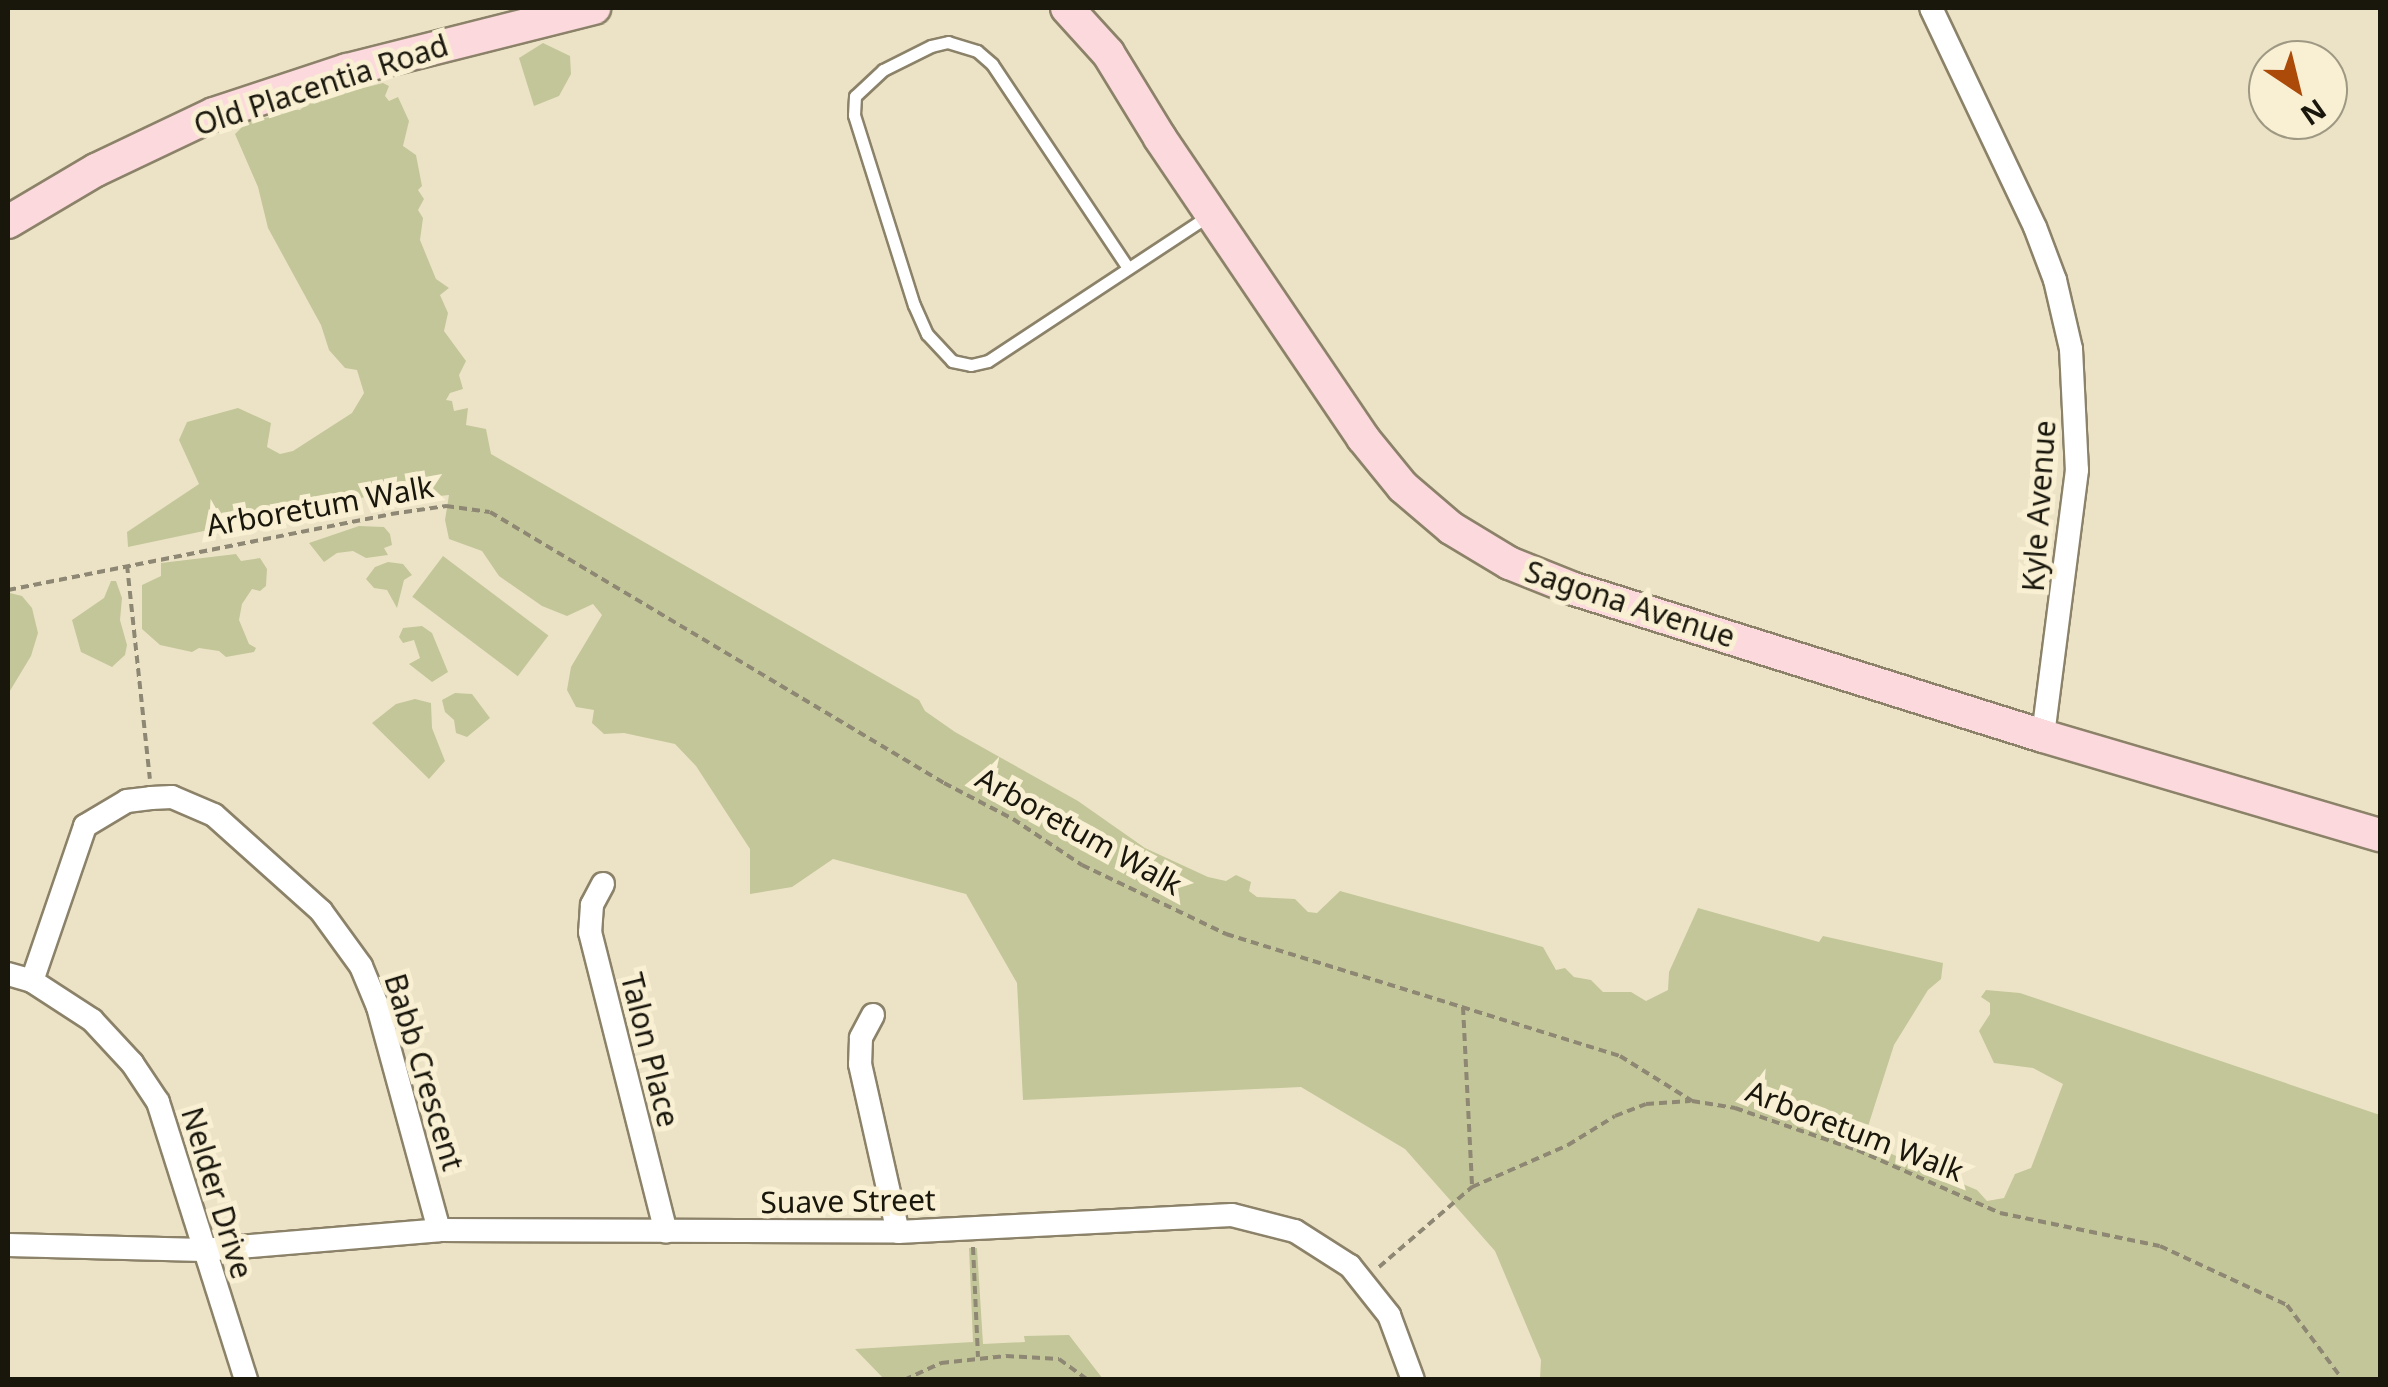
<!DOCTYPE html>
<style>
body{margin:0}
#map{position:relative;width:2388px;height:1387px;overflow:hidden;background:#ece3c7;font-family:"Noto Sans",sans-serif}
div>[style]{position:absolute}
.green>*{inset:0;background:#c3c698;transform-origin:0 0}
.path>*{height:4px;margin-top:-2px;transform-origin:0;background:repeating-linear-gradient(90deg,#8d8773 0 8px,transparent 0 13px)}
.roads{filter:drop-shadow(2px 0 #8b8269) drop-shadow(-2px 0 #8b8269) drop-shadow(0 2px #8b8269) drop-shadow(0 -2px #8b8269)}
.service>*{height:11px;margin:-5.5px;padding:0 5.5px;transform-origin:5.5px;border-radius:5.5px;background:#fff}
.minor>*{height:22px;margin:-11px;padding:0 11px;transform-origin:11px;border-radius:11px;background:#fff}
.secondary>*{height:32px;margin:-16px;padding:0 16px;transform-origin:16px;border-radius:16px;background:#fcd9dc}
span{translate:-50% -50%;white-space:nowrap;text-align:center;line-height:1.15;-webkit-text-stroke:10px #f9f0d4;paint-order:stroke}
.street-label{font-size:30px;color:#19160c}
.frame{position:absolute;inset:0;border:10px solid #19160c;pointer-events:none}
.north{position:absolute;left:2248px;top:40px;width:100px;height:100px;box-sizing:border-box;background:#f9f0d4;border:2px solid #9f9984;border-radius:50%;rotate:145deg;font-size:28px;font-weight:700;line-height:40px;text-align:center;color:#19160c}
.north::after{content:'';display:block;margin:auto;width:35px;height:45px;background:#ac4a09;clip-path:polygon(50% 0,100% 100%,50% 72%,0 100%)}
</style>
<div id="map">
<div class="green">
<div style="clip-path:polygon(543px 43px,570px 56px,571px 74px,559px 96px,534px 106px,519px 58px)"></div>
<div style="clip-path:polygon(383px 83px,389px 86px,385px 96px,389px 101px,398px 97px,409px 121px,403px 146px,416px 155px,422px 186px,418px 190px,424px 199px,418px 210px,423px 218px,420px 240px,436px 279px,449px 288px,440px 295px,448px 313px,444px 331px,466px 361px,459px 375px,463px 389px,450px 393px,446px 400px,452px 401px,454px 411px,468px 408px,466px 425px,486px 429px,491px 454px,919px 700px,925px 711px,955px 732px,1078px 801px,1145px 848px,1208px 877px,1226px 881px,1236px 875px,1251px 882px,1249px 891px,1257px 897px,1295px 899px,1308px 912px,1317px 913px,1340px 891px,1543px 947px,1556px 970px,1565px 968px,1574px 977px,1591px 980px,1603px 992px,1631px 992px,1646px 1001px,1668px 990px,1669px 972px,1698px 908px,1819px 942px,1823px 936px,1943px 963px,1941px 979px,1928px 990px,1894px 1045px,1863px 1142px,1977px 1190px,1987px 1201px,2004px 1198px,2015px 1174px,2031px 1168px,2063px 1084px,2033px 1068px,1994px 1063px,1979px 1031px,1990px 1014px,1990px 1003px,1981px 997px,1986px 990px,2020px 993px,2380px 1115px,2380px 1379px,1540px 1379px,1541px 1360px,1495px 1251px,1405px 1149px,1301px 1087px,1023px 1100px,1017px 983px,966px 894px,833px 859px,792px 887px,750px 894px,750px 849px,696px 766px,675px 744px,624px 733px,604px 734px,592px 723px,594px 710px,576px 707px,567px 690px,571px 667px,602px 615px,593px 604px,567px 616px,542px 606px,499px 576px,482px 551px,449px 539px,445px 520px,449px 495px,399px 500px,389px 492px,128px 547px,127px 532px,199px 484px,179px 440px,187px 422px,238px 408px,271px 423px,267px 447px,280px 454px,293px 451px,352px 413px,364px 393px,357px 370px,345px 368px,329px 350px,321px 325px,268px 228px,258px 187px,235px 134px,250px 119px,273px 117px,282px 108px,300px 110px,308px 102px)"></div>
<div style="clip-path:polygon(359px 526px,384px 527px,390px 534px,392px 545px,384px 548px,388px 555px,366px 558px,353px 551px,337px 553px,324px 562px,309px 543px)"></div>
<div style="clip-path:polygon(236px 554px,241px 561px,260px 558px,267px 569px,266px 586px,260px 591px,252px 589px,242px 604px,239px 620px,249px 644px,256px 648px,254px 652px,226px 657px,219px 651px,199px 648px,192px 652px,160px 645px,142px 629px,142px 585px,161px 576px,161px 563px)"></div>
<div style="left:443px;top:556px;width:132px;height:51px;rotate:37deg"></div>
<div style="clip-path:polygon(388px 562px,403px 564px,412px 575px,404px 580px,397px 608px,387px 590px,374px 588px,366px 579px,375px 567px)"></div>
<div style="clip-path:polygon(111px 581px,116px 581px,122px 598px,120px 620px,127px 645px,125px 655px,112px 667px,81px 652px,72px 620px,104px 598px)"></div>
<div style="clip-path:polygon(10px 593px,22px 596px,32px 608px,38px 633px,31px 656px,8px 694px)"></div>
<div style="clip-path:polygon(422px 626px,432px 633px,448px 672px,432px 682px,409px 664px,420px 658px,414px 640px,403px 643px,399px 637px,403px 628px)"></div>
<div style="clip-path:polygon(455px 693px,472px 694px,490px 718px,467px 737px,456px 733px,454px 720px,445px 712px,442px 700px)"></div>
<div style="clip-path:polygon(415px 699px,431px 703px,432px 728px,445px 761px,429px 779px,372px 723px,396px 704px)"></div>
<div style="clip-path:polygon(969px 1248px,977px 1248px,983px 1344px,1025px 1342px,1024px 1336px,1069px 1335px,1103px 1379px,884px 1379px,855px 1349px,973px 1342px)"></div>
</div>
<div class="path">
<div style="left:127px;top:565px;width:215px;rotate:83.9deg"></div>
<div style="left:8px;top:590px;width:390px;rotate:-11.2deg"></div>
<div style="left:391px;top:514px;width:56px;rotate:-8.3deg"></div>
<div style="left:446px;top:506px;width:44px;rotate:7.8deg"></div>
<div style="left:490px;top:512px;width:529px;rotate:30.83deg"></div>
<div style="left:944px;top:783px;width:78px;rotate:27.6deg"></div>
<div style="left:1013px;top:819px;width:83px;rotate:33.7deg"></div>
<div style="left:1082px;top:865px;width:160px;rotate:25.6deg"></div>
<div style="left:1226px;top:934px;width:412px;rotate:17.2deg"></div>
<div style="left:1620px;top:1056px;width:85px;rotate:32deg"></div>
<div style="left:1692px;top:1101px;width:44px;rotate:9.2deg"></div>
<div style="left:1735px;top:1108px;width:129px;rotate:19deg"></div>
<div style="left:1857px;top:1150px;width:156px;rotate:23.8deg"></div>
<div style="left:2000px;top:1213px;width:163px;rotate:11.7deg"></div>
<div style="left:2160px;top:1246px;width:140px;rotate:24.9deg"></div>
<div style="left:2287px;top:1305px;width:94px;rotate:53.3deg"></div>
<div style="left:1463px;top:1007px;width:180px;rotate:87.1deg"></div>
<div style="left:973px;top:1247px;width:110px;rotate:87.4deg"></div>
<div style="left:1379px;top:1267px;width:123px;rotate:-40.7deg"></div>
<div style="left:1472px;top:1187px;width:105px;rotate:-23.6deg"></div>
<div style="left:1568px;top:1145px;width:55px;rotate:-31.7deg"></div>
<div style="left:1615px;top:1116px;width:33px;rotate:-21deg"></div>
<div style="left:1646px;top:1104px;width:44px;rotate:-3.9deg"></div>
<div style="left:904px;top:1380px;width:41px;rotate:-24.7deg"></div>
<div style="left:941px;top:1363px;width:65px;rotate:-6.1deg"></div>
<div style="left:1006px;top:1356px;width:53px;rotate:3.2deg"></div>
<div style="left:1059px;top:1359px;width:36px;rotate:36deg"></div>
</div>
<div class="roads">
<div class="service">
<div style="left:1128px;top:268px;width:245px;rotate:-123.7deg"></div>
<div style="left:992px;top:64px;width:20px;rotate:-139deg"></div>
<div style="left:977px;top:51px;width:30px;rotate:-163deg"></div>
<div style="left:948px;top:42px;width:17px;rotate:167deg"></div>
<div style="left:931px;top:46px;width:54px;rotate:153.4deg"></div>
<div style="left:883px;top:70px;width:38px;rotate:137deg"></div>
<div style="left:855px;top:96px;width:19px;rotate:93deg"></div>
<div style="left:854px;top:115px;width:199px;rotate:72.5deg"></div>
<div style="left:914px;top:305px;width:32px;rotate:66deg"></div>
<div style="left:927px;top:334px;width:37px;rotate:47deg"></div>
<div style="left:952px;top:361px;width:19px;rotate:12deg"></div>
<div style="left:971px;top:365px;width:17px;rotate:-13deg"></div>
<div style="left:988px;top:361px;width:263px;rotate:-33.4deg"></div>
</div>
<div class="minor">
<div style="left:1931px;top:8px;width:242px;rotate:64.6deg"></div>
<div style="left:2035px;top:227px;width:57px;rotate:69.3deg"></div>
<div style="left:2055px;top:280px;width:71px;rotate:76.9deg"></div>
<div style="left:2071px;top:349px;width:121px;rotate:87.2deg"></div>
<div style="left:2077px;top:470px;width:268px;rotate:97.3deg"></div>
<div style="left:603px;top:884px;width:24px;rotate:118deg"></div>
<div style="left:592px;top:905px;width:27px;rotate:94deg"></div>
<div style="left:590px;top:932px;width:309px;rotate:75.8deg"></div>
<div style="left:8px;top:974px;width:25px;rotate:16deg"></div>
<div style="left:32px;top:981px;width:72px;rotate:33deg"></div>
<div style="left:92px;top:1020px;width:59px;rotate:47.1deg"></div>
<div style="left:132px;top:1063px;width:47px;rotate:56.3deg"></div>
<div style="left:158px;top:1102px;width:292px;rotate:72.4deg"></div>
<div style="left:32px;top:981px;width:164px;rotate:-71.1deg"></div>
<div style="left:85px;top:826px;width:49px;rotate:-30.8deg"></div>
<div style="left:127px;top:801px;width:24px;rotate:-7deg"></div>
<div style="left:151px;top:798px;width:21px;rotate:-3deg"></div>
<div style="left:172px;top:797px;width:46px;rotate:23.2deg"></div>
<div style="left:214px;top:815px;width:144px;rotate:41.9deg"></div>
<div style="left:321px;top:911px;width:68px;rotate:54deg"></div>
<div style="left:361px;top:966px;width:44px;rotate:67.5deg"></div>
<div style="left:378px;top:1007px;width:231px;rotate:74.7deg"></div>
<div style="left:873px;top:1015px;width:26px;rotate:118deg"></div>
<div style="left:861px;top:1038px;width:26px;rotate:92deg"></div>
<div style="left:860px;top:1064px;width:172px;rotate:77.3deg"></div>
<div style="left:8px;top:1245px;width:195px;rotate:1.5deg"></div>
<div style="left:203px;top:1250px;width:237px;rotate:-4.8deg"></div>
<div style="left:439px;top:1230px;width:459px;rotate:0.2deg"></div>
<div style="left:898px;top:1232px;width:334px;rotate:-2.9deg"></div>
<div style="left:1232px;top:1215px;width:65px;rotate:14.3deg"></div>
<div style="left:1295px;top:1231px;width:65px;rotate:32.5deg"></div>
<div style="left:1350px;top:1266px;width:63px;rotate:51.5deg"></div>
<div style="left:1389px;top:1315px;width:69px;rotate:69.7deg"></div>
</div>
<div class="secondary">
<div style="left:1067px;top:8px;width:61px;rotate:47.7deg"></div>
<div style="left:1108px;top:53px;width:100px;rotate:58.5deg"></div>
<div style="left:1160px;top:138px;width:362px;rotate:55.9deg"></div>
<div style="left:1363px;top:438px;width:63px;rotate:50.8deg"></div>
<div style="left:1403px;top:487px;width:63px;rotate:40.5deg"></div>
<div style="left:1451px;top:528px;width:68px;rotate:31.1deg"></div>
<div style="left:1509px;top:563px;width:70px;rotate:21.8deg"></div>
<div style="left:1574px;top:589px;width:491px;rotate:17.4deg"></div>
<div style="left:2043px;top:736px;width:351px;rotate:16.4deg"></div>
<div style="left:8px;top:222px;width:102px;rotate:-30.6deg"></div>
<div style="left:96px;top:170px;width:131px;rotate:-25.4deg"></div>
<div style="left:214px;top:114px;width:140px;rotate:-18.3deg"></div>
<div style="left:347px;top:70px;width:255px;rotate:-14.1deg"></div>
</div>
</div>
<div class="street-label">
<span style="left:321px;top:85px;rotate:-18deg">Old Placentia Road</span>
<span style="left:320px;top:506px;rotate:-10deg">Arboretum Walk</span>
<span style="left:2039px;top:506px;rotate:-86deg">Kyle Avenue</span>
<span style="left:1630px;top:604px;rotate:18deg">Sagona Avenue</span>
<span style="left:1079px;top:831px;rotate:29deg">Arboretum Walk</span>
<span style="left:650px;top:1050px;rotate:76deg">Talon Place</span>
<span style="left:424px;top:1072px;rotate:73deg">Babb Crescent</span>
<span style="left:1855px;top:1131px;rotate:21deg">Arboretum Walk</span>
<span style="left:217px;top:1193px;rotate:73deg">Nelder Drive</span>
<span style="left:848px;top:1201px;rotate:-1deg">Suave Street</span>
</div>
<div class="frame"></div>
<div class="north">N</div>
</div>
